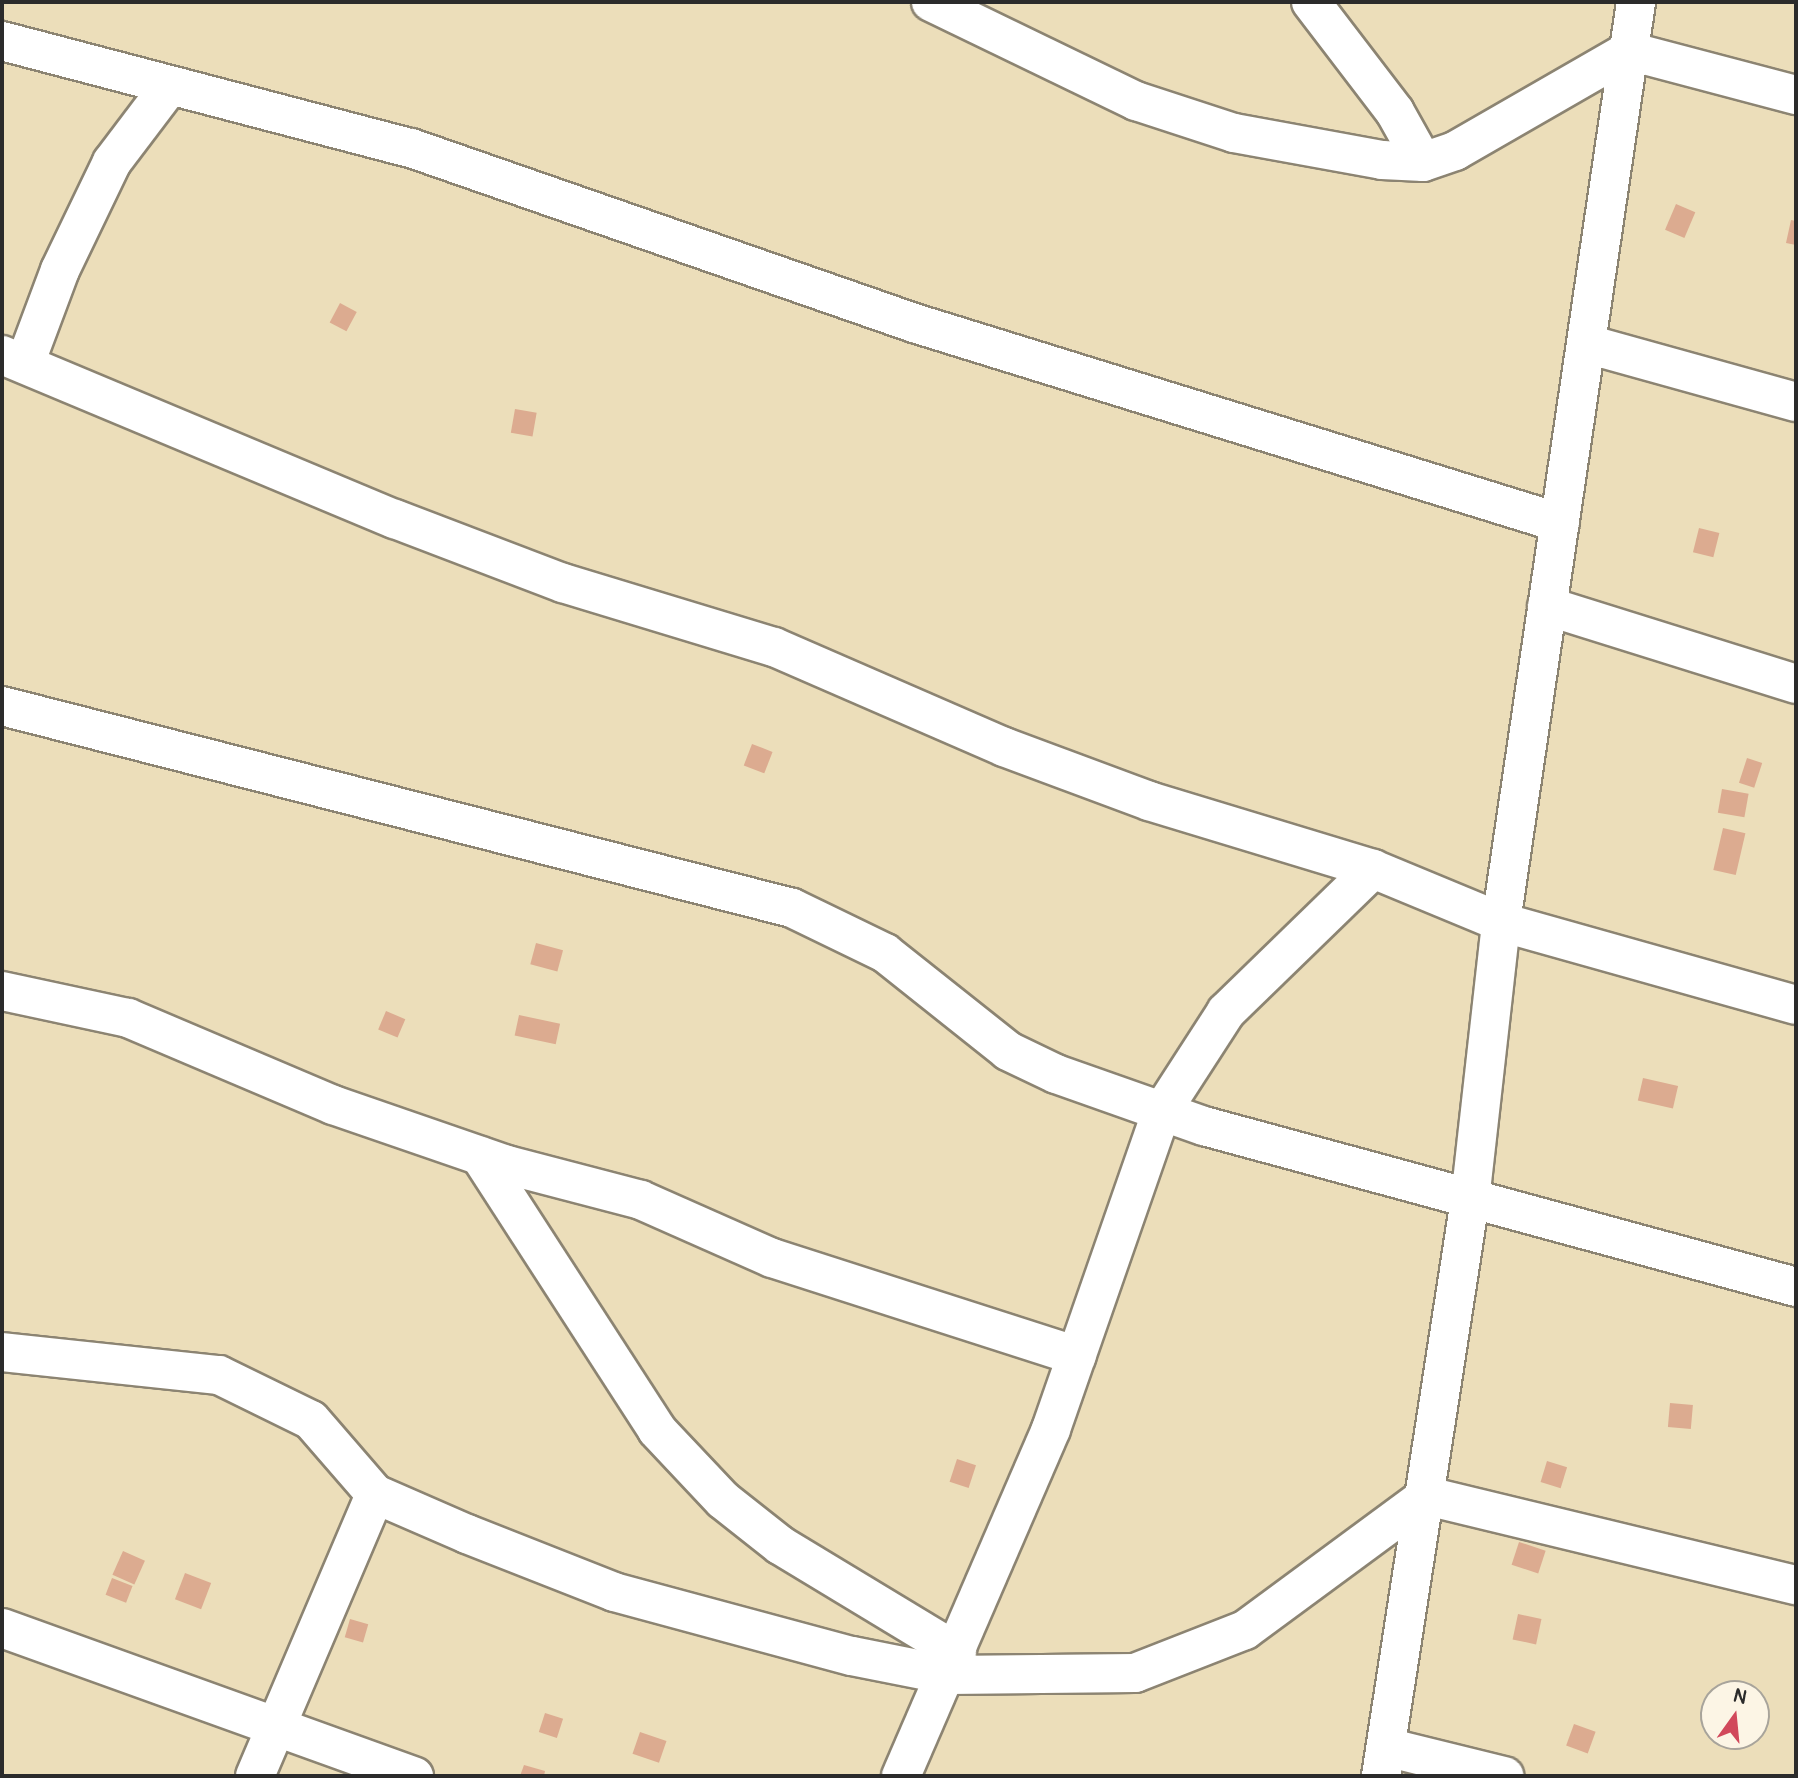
<!DOCTYPE html>
<style>
body{margin:0}
#map{position:relative;width:1798px;height:1778px;overflow:hidden;background:#ecdeba;font-family:Pangolin,sans-serif}
div>[style]{position:absolute}
.building>*{inset:0;background:#dcab90;transform-origin:0 0}
.roads{filter:drop-shadow(2px 0 #8c8472) drop-shadow(-2px 0 #8c8472) drop-shadow(0 2px #8c8472) drop-shadow(0 -2px #8c8472)}
.minor>*{height:38px;margin:-19px;padding:0 19px;transform-origin:19px;border-radius:19px;background:#fff}
span{translate:-50% -50%;white-space:nowrap;text-align:center;line-height:1.15;-webkit-text-stroke:7px #fcf5e5;paint-order:stroke}
.frame{position:absolute;inset:0;border:4px solid #2b2b2b;pointer-events:none}
.north{position:absolute;left:1700px;top:1680px;width:70px;height:70px;box-sizing:border-box;background:#fcf5e5;border:2px solid #a8a49b;border-radius:50%;rotate:15deg;font-size:19px;font-weight:700;line-height:28px;text-align:center;color:#2b2b2b}
.north::after{content:'';display:block;margin:auto;width:24px;height:32px;background:#d1495b;clip-path:polygon(50% 0,100% 100%,50% 72%,0 100%)}
</style>
<div id="map">
<div class="building">
<div style="left:1676px;top:204px;width:21px;height:28px;rotate:23deg"></div>
<div style="clip-path:polygon(1791px 220px,1796px 221px,1796px 245px,1786px 243px)"></div>
<div style="left:340px;top:303px;width:19px;height:22px;rotate:28deg"></div>
<div style="left:515px;top:409px;width:22px;height:24px;rotate:10deg"></div>
<div style="left:1699px;top:528px;width:21px;height:25px;rotate:14deg"></div>
<div style="left:752px;top:744px;width:22px;height:23px;rotate:21deg"></div>
<div style="left:1747px;top:758px;width:16px;height:26px;rotate:18deg"></div>
<div style="left:1722px;top:789px;width:27px;height:24px;rotate:10deg"></div>
<div style="left:1723px;top:828px;width:23px;height:43px;rotate:13deg"></div>
<div style="left:536px;top:943px;width:28px;height:22px;rotate:15deg"></div>
<div style="left:386px;top:1011px;width:21px;height:20px;rotate:23deg"></div>
<div style="left:519px;top:1015px;width:42px;height:21px;rotate:12deg"></div>
<div style="left:1643px;top:1078px;width:36px;height:23px;rotate:13deg"></div>
<div style="left:1670px;top:1403px;width:23px;height:24px;rotate:5deg"></div>
<div style="left:957px;top:1459px;width:20px;height:24px;rotate:18deg"></div>
<div style="left:1547px;top:1461px;width:21px;height:22px;rotate:17deg"></div>
<div style="left:1519px;top:1542px;width:28px;height:24px;rotate:18deg"></div>
<div style="left:123px;top:1551px;width:24px;height:26px;rotate:24deg"></div>
<div style="left:185px;top:1573px;width:28px;height:28px;rotate:21deg"></div>
<div style="left:112px;top:1578px;width:22px;height:18px;rotate:21deg"></div>
<div style="left:1518px;top:1614px;width:24px;height:26px;rotate:12deg"></div>
<div style="left:350px;top:1619px;width:19px;height:19px;rotate:16deg"></div>
<div style="left:545px;top:1713px;width:19px;height:20px;rotate:18deg"></div>
<div style="left:1574px;top:1724px;width:23px;height:23px;rotate:20deg"></div>
<div style="left:640px;top:1732px;width:28px;height:23px;rotate:19deg"></div>
<div style="clip-path:polygon(524px 1765px,545px 1771px,544px 1776px,520px 1776px)"></div>
</div>
<div class="roads">
<div class="minor">
<div style="left:931px;top:2px;width:228px;rotate:25.8deg"></div>
<div style="left:1136px;top:101px;width:103px;rotate:18.1deg"></div>
<div style="left:1234px;top:133px;width:150px;rotate:10.3deg"></div>
<div style="left:1382px;top:160px;width:41px;rotate:2.8deg"></div>
<div style="left:1423px;top:162px;width:34px;rotate:-19deg"></div>
<div style="left:1455px;top:151px;width:201px;rotate:-29.9deg"></div>
<div style="left:1629px;top:51px;width:173px;rotate:14.8deg"></div>
<div style="left:1311px;top:2px;width:138px;rotate:52.6deg"></div>
<div style="left:1395px;top:112px;width:57px;rotate:60.8deg"></div>
<div style="left:2px;top:41px;width:423px;rotate:14.7deg"></div>
<div style="left:411px;top:148px;width:533px;rotate:19.18deg"></div>
<div style="left:914px;top:323px;width:676px;rotate:17.2deg"></div>
<div style="left:1587px;top:344px;width:217px;rotate:15.5deg"></div>
<div style="left:2px;top:355px;width:426px;rotate:22.7deg"></div>
<div style="left:395px;top:519px;width:180px;rotate:20.9deg"></div>
<div style="left:563px;top:583px;width:220px;rotate:16.9deg"></div>
<div style="left:774px;top:647px;width:251px;rotate:23.5deg"></div>
<div style="left:1004px;top:747px;width:155px;rotate:20.4deg"></div>
<div style="left:1149px;top:801px;width:234px;rotate:16.9deg"></div>
<div style="left:1373px;top:869px;width:139px;rotate:22.5deg"></div>
<div style="left:1501px;top:922px;width:306px;rotate:15.7deg"></div>
<div style="left:26px;top:361px;width:97px;rotate:-69.5deg"></div>
<div style="left:60px;top:270px;width:120px;rotate:-64.3deg"></div>
<div style="left:112px;top:162px;width:93px;rotate:-52.9deg"></div>
<div style="left:1547px;top:606px;width:261px;rotate:17.4deg"></div>
<div style="left:2px;top:706px;width:815px;rotate:14.34deg"></div>
<div style="left:792px;top:908px;width:103px;rotate:25.8deg"></div>
<div style="left:885px;top:953px;width:157px;rotate:38.5deg"></div>
<div style="left:1008px;top:1051px;width:53px;rotate:25.6deg"></div>
<div style="left:1056px;top:1074px;width:157px;rotate:19.4deg"></div>
<div style="left:1204px;top:1126px;width:614px;rotate:15.21deg"></div>
<div style="left:2px;top:991px;width:129px;rotate:12.1deg"></div>
<div style="left:128px;top:1018px;width:223px;rotate:23deg"></div>
<div style="left:333px;top:1105px;width:184px;rotate:19deg"></div>
<div style="left:507px;top:1165px;width:138px;rotate:14.6deg"></div>
<div style="left:641px;top:1200px;width:143px;rotate:23.9deg"></div>
<div style="left:772px;top:1258px;width:320px;rotate:17.8deg"></div>
<div style="left:480px;top:1156px;width:326px;rotate:57.1deg"></div>
<div style="left:657px;top:1430px;width:96px;rotate:46.7deg"></div>
<div style="left:723px;top:1500px;width:73px;rotate:38.3deg"></div>
<div style="left:780px;top:1545px;width:207px;rotate:31.2deg"></div>
<div style="left:2px;top:1352px;width:218px;rotate:6.1deg"></div>
<div style="left:219px;top:1375px;width:102px;rotate:26.1deg"></div>
<div style="left:311px;top:1420px;width:98px;rotate:49.1deg"></div>
<div style="left:375px;top:1494px;width:100px;rotate:23.5deg"></div>
<div style="left:467px;top:1534px;width:158px;rotate:21.5deg"></div>
<div style="left:614px;top:1592px;width:246px;rotate:15.1deg"></div>
<div style="left:852px;top:1656px;width:98px;rotate:11.2deg"></div>
<div style="left:948px;top:1675px;width:187px;rotate:-0.6deg"></div>
<div style="left:1135px;top:1673px;width:118px;rotate:-21.4deg"></div>
<div style="left:1245px;top:1630px;width:226px;rotate:-36.4deg"></div>
<div style="left:1427px;top:1496px;width:380px;rotate:13.6deg"></div>
<div style="left:2px;top:1628px;width:438px;rotate:19.8deg"></div>
<div style="left:1386px;top:1747px;width:122px;rotate:13.8deg"></div>
<div style="left:255px;top:1776px;width:306px;rotate:-66.9deg"></div>
<div style="left:901px;top:1776px;width:378px;rotate:-66.6deg"></div>
<div style="left:1051px;top:1429px;width:337px;rotate:-70.8deg"></div>
<div style="left:1162px;top:1111px;width:118px;rotate:-57.1deg"></div>
<div style="left:1226px;top:1012px;width:205px;rotate:-44.2deg"></div>
<div style="left:1381px;top:1776px;width:583px;rotate:-81.22deg"></div>
<div style="left:1470px;top:1200px;width:280px;rotate:-83.6deg"></div>
<div style="left:1501px;top:922px;width:930px;rotate:-81.65deg"></div>
</div>
</div>
<div class="frame"></div>
<div class="north">N</div>
</div>
